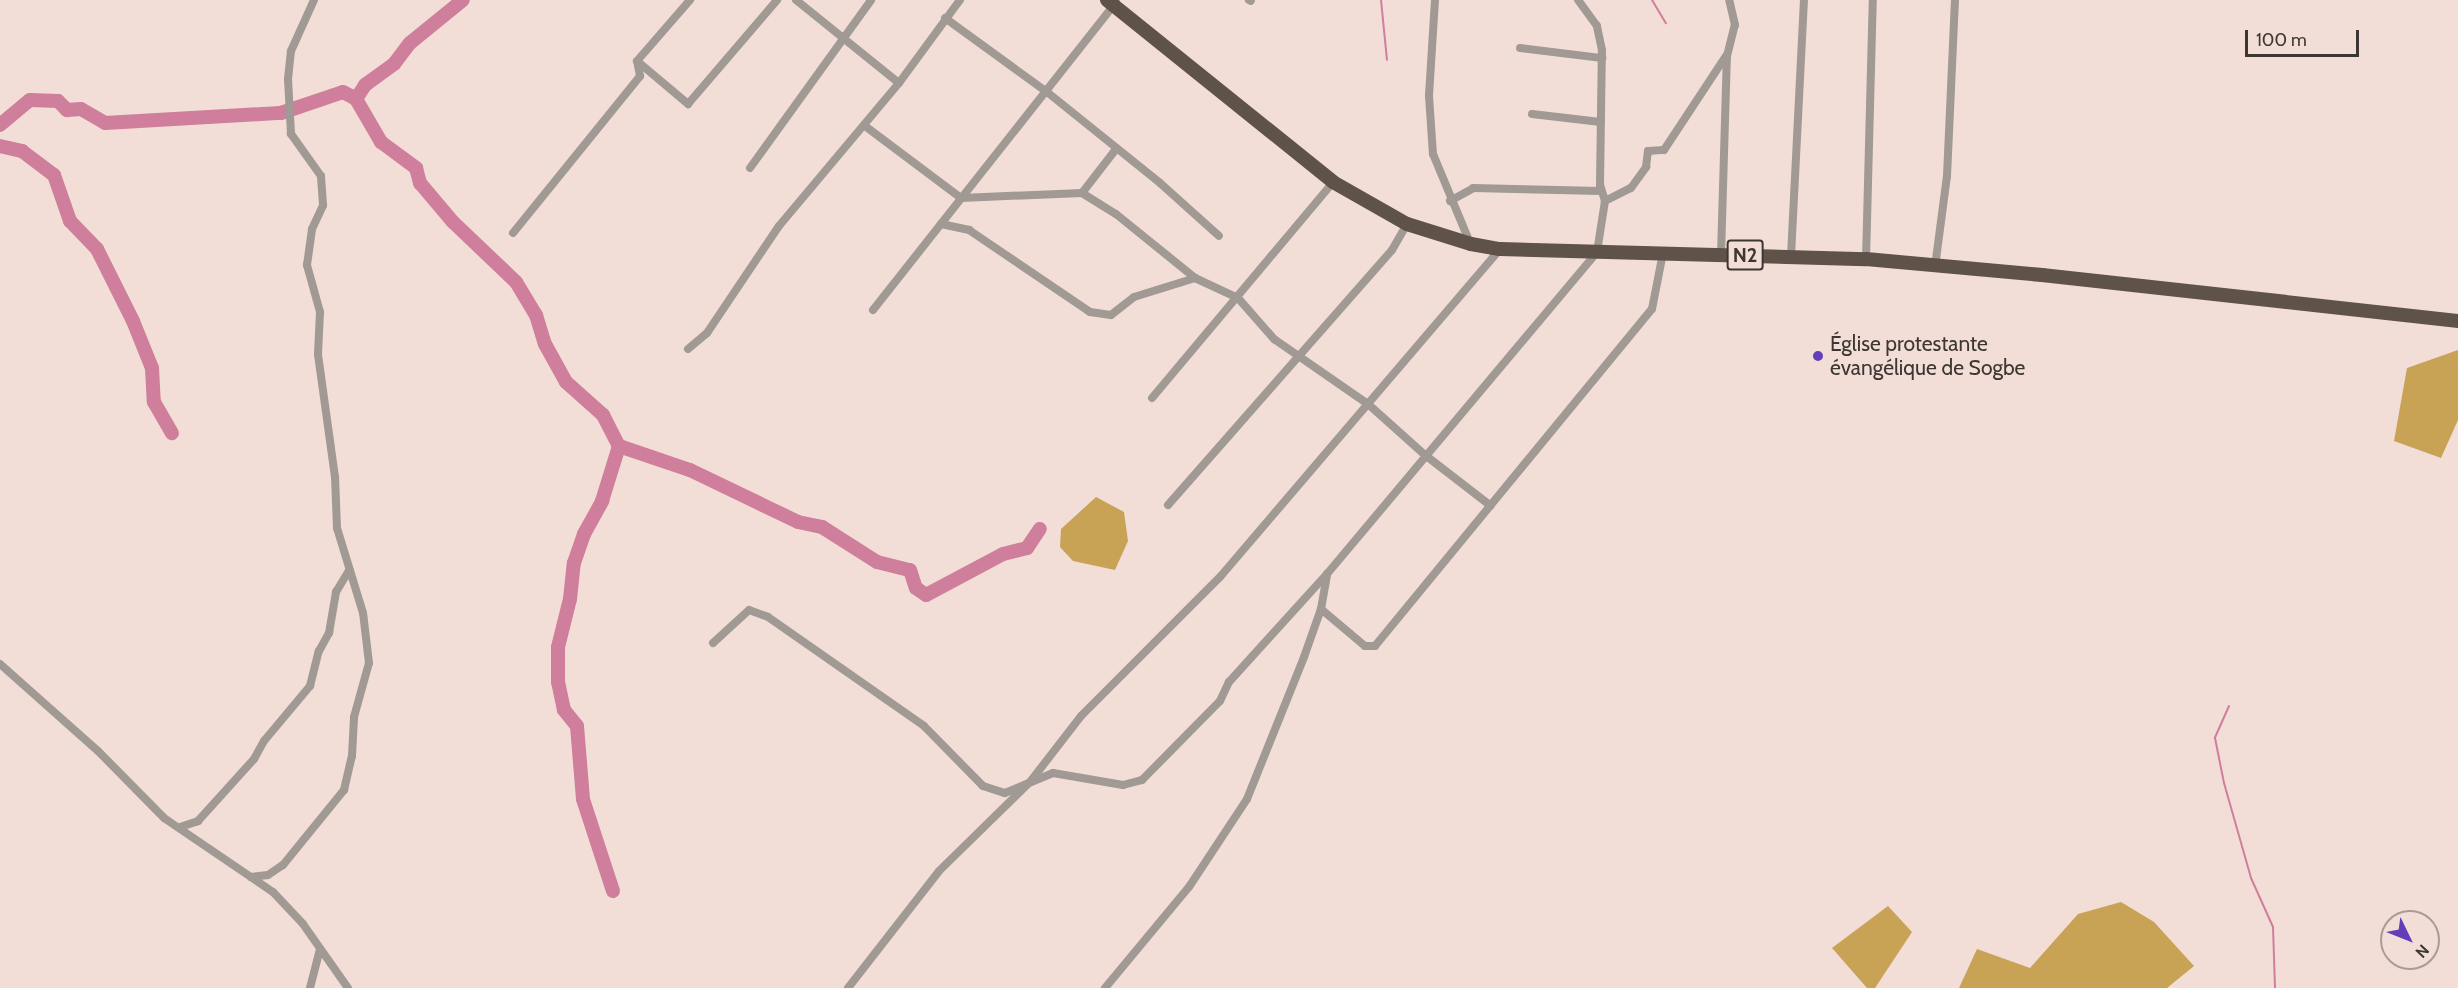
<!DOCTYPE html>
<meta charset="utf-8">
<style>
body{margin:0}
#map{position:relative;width:2458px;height:988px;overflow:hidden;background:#f2ded7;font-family:Cabin,sans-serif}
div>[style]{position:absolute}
.forest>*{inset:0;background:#c8a255}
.stream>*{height:2px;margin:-1px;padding:0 1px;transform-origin:1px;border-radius:1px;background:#cf7e9c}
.river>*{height:14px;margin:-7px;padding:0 7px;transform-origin:7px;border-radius:7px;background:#cf7e9c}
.minor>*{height:8px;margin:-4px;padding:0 4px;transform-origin:4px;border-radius:4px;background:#a09994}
.trunk>*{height:14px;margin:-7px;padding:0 7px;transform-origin:7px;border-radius:7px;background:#5e5249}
.dots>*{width:16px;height:16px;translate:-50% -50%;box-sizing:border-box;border:3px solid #f2ded7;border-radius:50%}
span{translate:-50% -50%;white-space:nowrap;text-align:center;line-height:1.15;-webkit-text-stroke:6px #f2ded7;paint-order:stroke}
.shield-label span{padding:2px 4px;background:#f2ded7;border:2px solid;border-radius:4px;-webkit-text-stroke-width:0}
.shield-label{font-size:20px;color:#3d3633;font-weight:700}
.poi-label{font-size:21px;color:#3d3633}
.left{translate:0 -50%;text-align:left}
.north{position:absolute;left:2380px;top:910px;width:60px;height:60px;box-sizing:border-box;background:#f2ded7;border:2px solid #aa9b95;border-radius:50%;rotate:133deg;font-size:16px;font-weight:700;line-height:24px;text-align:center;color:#3d3633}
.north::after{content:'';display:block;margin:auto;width:21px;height:27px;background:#623fb8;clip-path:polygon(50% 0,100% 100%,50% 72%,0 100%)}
.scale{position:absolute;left:2245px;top:30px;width:114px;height:27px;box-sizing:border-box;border:3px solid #3d3633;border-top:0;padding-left:8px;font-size:18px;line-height:21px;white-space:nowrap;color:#3d3633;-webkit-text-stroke:4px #f2ded7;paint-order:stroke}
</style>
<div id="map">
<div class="forest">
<div style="clip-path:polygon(2458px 350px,2458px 420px,2441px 458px,2394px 441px,2407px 368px)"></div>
<div style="clip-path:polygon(1096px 497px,1124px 512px,1128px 541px,1115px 570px,1073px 561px,1060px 547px,1061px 529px)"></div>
<div style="clip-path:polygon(2121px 902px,2154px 922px,2194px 966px,2167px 988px,1959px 988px,1977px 949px,2030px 968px,2078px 914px)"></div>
<div style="clip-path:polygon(1888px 906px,1912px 932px,1875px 988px,1867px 988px,1832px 948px)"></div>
</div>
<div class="stream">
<div style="left:1381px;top:0;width:60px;rotate:84.3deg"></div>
<div style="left:1652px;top:0;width:27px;rotate:59deg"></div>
<div style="left:2229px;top:706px;width:35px;rotate:114deg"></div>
<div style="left:2215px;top:738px;width:46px;rotate:78.7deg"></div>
<div style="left:2224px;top:783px;width:99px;rotate:74.1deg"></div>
<div style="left:2251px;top:878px;width:54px;rotate:65.8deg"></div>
<div style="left:2273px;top:927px;width:61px;rotate:88.1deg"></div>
</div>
<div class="river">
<div style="left:356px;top:99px;width:17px;rotate:-57deg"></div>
<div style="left:365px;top:85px;width:36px;rotate:-36deg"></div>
<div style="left:394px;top:64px;width:26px;rotate:-53deg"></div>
<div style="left:410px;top:43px;width:68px;rotate:-39.1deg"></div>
<div style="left:0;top:125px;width:39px;rotate:-40deg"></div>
<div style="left:30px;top:100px;width:28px;rotate:2deg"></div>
<div style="left:58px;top:101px;width:13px;rotate:45deg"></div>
<div style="left:67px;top:110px;width:14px;rotate:-4deg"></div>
<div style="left:81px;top:109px;width:28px;rotate:30deg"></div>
<div style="left:105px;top:123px;width:176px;rotate:-3.3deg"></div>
<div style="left:281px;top:113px;width:65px;rotate:-18.7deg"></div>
<div style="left:343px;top:92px;width:15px;rotate:28deg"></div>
<div style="left:356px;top:99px;width:50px;rotate:59.8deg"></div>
<div style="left:381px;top:142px;width:44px;rotate:36.6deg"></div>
<div style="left:416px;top:168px;width:16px;rotate:75deg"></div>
<div style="left:420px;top:183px;width:51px;rotate:49.8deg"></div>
<div style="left:453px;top:222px;width:87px;rotate:43.6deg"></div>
<div style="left:516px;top:282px;width:39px;rotate:59deg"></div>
<div style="left:536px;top:315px;width:30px;rotate:73deg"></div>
<div style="left:545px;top:344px;width:43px;rotate:61.1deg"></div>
<div style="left:566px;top:382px;width:50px;rotate:41.7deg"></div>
<div style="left:603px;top:415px;width:35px;rotate:63deg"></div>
<div style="left:619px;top:446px;width:75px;rotate:18.7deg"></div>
<div style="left:690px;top:470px;width:120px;rotate:25.7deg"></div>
<div style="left:798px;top:522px;width:25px;rotate:12deg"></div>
<div style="left:822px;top:527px;width:65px;rotate:32.5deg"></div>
<div style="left:877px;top:562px;width:34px;rotate:14deg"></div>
<div style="left:910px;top:570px;width:19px;rotate:72deg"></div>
<div style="left:916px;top:588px;width:12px;rotate:35deg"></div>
<div style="left:926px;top:595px;width:87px;rotate:-28deg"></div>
<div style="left:1003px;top:554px;width:25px;rotate:-14deg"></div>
<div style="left:1027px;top:548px;width:23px;rotate:-56deg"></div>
<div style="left:0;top:146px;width:23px;rotate:13deg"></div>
<div style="left:22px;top:151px;width:40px;rotate:37deg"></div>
<div style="left:54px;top:175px;width:49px;rotate:70.8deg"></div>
<div style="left:70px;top:221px;width:39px;rotate:46deg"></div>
<div style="left:97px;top:249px;width:80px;rotate:63.4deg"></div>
<div style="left:133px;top:321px;width:51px;rotate:68deg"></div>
<div style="left:152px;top:368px;width:34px;rotate:87deg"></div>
<div style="left:154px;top:402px;width:36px;rotate:60deg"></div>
<div style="left:613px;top:891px;width:97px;rotate:-108.1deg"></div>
<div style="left:583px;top:799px;width:73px;rotate:-94.7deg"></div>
<div style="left:577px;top:726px;width:21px;rotate:-129deg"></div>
<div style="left:564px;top:710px;width:29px;rotate:-102deg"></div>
<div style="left:558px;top:682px;width:35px;rotate:-90deg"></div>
<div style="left:558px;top:647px;width:49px;rotate:-76deg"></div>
<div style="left:570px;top:599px;width:36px;rotate:-84deg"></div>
<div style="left:574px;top:563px;width:31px;rotate:-71deg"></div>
<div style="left:584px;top:534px;width:38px;rotate:-61deg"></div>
<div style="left:602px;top:501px;width:58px;rotate:-72.8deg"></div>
</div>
<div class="minor">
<div style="left:796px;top:0;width:132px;rotate:38.9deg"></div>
<div style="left:1249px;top:0;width:2px;rotate:27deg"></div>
<div style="left:1435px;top:0;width:96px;rotate:93.6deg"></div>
<div style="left:1429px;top:96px;width:58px;rotate:86.1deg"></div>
<div style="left:1433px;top:154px;width:96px;rotate:67.4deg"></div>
<div style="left:945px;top:18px;width:126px;rotate:36deg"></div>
<div style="left:1047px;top:92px;width:145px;rotate:38.8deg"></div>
<div style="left:1160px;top:183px;width:79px;rotate:41.9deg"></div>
<div style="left:1520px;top:48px;width:83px;rotate:7deg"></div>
<div style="left:637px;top:61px;width:67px;rotate:40.1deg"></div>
<div style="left:688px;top:104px;width:137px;rotate:-49.4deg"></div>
<div style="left:1532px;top:114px;width:69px;rotate:6.6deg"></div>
<div style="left:865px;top:126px;width:120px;rotate:36.9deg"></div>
<div style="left:961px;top:198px;width:121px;rotate:-2.4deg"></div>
<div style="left:1082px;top:193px;width:40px;rotate:32deg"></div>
<div style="left:1116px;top:214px;width:102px;rotate:39deg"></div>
<div style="left:1195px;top:278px;width:47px;rotate:24.9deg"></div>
<div style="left:1238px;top:298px;width:55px;rotate:48.7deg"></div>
<div style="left:1274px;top:339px;width:114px;rotate:34.7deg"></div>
<div style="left:1368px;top:404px;width:76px;rotate:41.8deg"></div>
<div style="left:1425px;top:455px;width:83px;rotate:37.7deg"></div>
<div style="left:750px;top:168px;width:207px;rotate:-54.2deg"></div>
<div style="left:1082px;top:193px;width:56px;rotate:-52.3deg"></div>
<div style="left:1450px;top:201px;width:26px;rotate:-29deg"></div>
<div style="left:1473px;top:188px;width:128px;rotate:1.3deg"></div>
<div style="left:1605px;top:201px;width:29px;rotate:-27deg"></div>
<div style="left:1631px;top:188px;width:26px;rotate:-54deg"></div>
<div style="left:1646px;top:167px;width:16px;rotate:-83deg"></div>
<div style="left:1648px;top:151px;width:16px;rotate:-4deg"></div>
<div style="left:1664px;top:150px;width:113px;rotate:-56.6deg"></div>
<div style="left:941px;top:224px;width:29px;rotate:12deg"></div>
<div style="left:969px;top:230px;width:146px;rotate:34.1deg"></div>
<div style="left:1090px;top:312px;width:21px;rotate:8deg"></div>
<div style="left:1111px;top:315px;width:29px;rotate:-38deg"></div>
<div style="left:1134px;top:297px;width:64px;rotate:-17.3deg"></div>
<div style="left:513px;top:233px;width:202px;rotate:-51deg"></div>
<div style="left:640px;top:76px;width:15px;rotate:-101deg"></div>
<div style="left:637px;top:61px;width:81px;rotate:-49deg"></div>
<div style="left:1721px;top:255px;width:199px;rotate:-88.3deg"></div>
<div style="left:1727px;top:56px;width:32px;rotate:-76deg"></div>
<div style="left:1735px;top:25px;width:26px;rotate:-103deg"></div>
<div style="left:1791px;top:256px;width:256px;rotate:-87.1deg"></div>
<div style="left:1866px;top:259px;width:259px;rotate:-88.5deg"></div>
<div style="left:1935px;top:267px;width:92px;rotate:-82.5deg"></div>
<div style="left:1947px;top:176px;width:176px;rotate:-87.4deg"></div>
<div style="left:873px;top:310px;width:392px;rotate:-51.7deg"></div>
<div style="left:688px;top:349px;width:25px;rotate:-40deg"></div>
<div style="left:707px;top:333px;width:129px;rotate:-56.1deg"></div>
<div style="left:779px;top:226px;width:187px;rotate:-50deg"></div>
<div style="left:899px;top:83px;width:103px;rotate:-53.7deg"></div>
<div style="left:1152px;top:398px;width:282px;rotate:-50deg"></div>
<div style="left:1168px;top:505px;width:339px;rotate:-48.7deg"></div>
<div style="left:1392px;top:250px;width:30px;rotate:-60deg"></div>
<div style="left:1321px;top:609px;width:57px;rotate:40.1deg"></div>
<div style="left:1365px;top:646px;width:10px"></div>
<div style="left:1375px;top:646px;width:436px;rotate:-50.6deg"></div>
<div style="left:1652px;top:309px;width:57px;rotate:-78.9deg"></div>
<div style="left:713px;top:643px;width:49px;rotate:-42.5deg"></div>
<div style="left:749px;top:610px;width:20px;rotate:20deg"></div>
<div style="left:768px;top:617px;width:190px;rotate:34.9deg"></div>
<div style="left:924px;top:726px;width:84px;rotate:45.5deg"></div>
<div style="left:983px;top:786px;width:23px;rotate:18deg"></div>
<div style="left:1005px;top:793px;width:52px;rotate:-22.6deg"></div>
<div style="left:1053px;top:773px;width:71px;rotate:9.7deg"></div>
<div style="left:1123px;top:785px;width:20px;rotate:-15deg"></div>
<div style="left:1142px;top:780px;width:111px;rotate:-45.4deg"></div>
<div style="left:1220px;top:701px;width:21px;rotate:-65deg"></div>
<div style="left:1229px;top:682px;width:146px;rotate:-47.8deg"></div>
<div style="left:1327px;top:574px;width:420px;rotate:-50deg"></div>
<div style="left:1597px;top:252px;width:52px;rotate:-81.1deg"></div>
<div style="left:1605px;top:201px;width:17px;rotate:-107deg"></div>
<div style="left:1600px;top:185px;width:135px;rotate:-89.2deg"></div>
<div style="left:1602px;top:50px;width:25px;rotate:-102deg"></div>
<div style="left:1597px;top:26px;width:32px;rotate:-126deg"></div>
<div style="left:0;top:664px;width:131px;rotate:41.6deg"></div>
<div style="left:98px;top:751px;width:94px;rotate:45.4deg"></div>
<div style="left:164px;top:818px;width:132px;rotate:34.2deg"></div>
<div style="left:273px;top:892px;width:44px;rotate:46.8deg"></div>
<div style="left:303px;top:924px;width:78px;rotate:54.9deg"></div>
<div style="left:180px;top:827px;width:19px;rotate:-18deg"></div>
<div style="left:198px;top:821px;width:84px;rotate:-47.9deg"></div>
<div style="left:254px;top:759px;width:21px;rotate:-61deg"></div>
<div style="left:264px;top:741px;width:72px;rotate:-50.1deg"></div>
<div style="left:310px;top:686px;width:36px;rotate:-76deg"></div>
<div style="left:319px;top:651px;width:21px;rotate:-61deg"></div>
<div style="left:329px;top:633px;width:42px;rotate:-80.3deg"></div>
<div style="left:336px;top:592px;width:26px;rotate:-59deg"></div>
<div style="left:251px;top:877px;width:17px;rotate:-7deg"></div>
<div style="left:268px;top:875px;width:18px;rotate:-34deg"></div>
<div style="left:283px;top:865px;width:97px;rotate:-50.9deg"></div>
<div style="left:344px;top:790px;width:35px;rotate:-77deg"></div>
<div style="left:352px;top:756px;width:39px;rotate:-87deg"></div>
<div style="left:354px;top:717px;width:56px;rotate:-74.5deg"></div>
<div style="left:369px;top:663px;width:50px;rotate:-96.8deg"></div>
<div style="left:363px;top:613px;width:89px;rotate:-107deg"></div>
<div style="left:337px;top:528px;width:51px;rotate:-92.2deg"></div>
<div style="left:335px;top:477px;width:124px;rotate:-97.9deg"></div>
<div style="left:318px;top:354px;width:42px;rotate:-87.3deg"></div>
<div style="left:320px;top:312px;width:49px;rotate:-105.5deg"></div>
<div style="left:307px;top:265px;width:36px;rotate:-82deg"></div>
<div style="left:312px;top:229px;width:26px;rotate:-65deg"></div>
<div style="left:323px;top:205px;width:29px;rotate:-94deg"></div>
<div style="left:321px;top:176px;width:52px;rotate:-125.5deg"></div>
<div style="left:291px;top:134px;width:55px;rotate:-93.1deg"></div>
<div style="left:288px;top:79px;width:28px;rotate:-84deg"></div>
<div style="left:291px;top:51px;width:56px;rotate:-65.7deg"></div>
<div style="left:310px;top:988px;width:40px;rotate:-75.6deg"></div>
<div style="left:848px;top:988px;width:148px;rotate:-52.1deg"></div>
<div style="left:939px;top:871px;width:127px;rotate:-44.4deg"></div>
<div style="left:1030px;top:782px;width:83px;rotate:-52.3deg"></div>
<div style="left:1081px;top:716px;width:197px;rotate:-45deg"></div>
<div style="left:1220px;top:577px;width:431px;rotate:-49.5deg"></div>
<div style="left:1105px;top:988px;width:131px;rotate:-50.3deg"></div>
<div style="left:1189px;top:887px;width:105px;rotate:-56.6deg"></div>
<div style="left:1247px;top:799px;width:153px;rotate:-68.1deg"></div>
<div style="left:1304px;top:657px;width:51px;rotate:-70.5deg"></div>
<div style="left:1321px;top:609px;width:36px;rotate:-80deg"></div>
</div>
<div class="trunk">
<div style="left:1107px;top:0;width:290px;rotate:38.8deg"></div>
<div style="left:1333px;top:182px;width:85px;rotate:29.6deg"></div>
<div style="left:1407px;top:224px;width:67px;rotate:17.4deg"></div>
<div style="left:1471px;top:244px;width:29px;rotate:10deg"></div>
<div style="left:1500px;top:249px;width:366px;rotate:1.6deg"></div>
<div style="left:1866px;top:259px;width:177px;rotate:5.2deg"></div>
<div style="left:2042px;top:275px;width:419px;rotate:6.3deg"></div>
</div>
<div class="dots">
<div style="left:1818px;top:356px;background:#623fb8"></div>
</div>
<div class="shield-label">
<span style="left:1745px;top:255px">N2</span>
</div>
<div class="poi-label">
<span class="left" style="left:1830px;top:356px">Église protestante<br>évangélique de Sogbe</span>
</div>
<div class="north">N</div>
<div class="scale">100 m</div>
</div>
